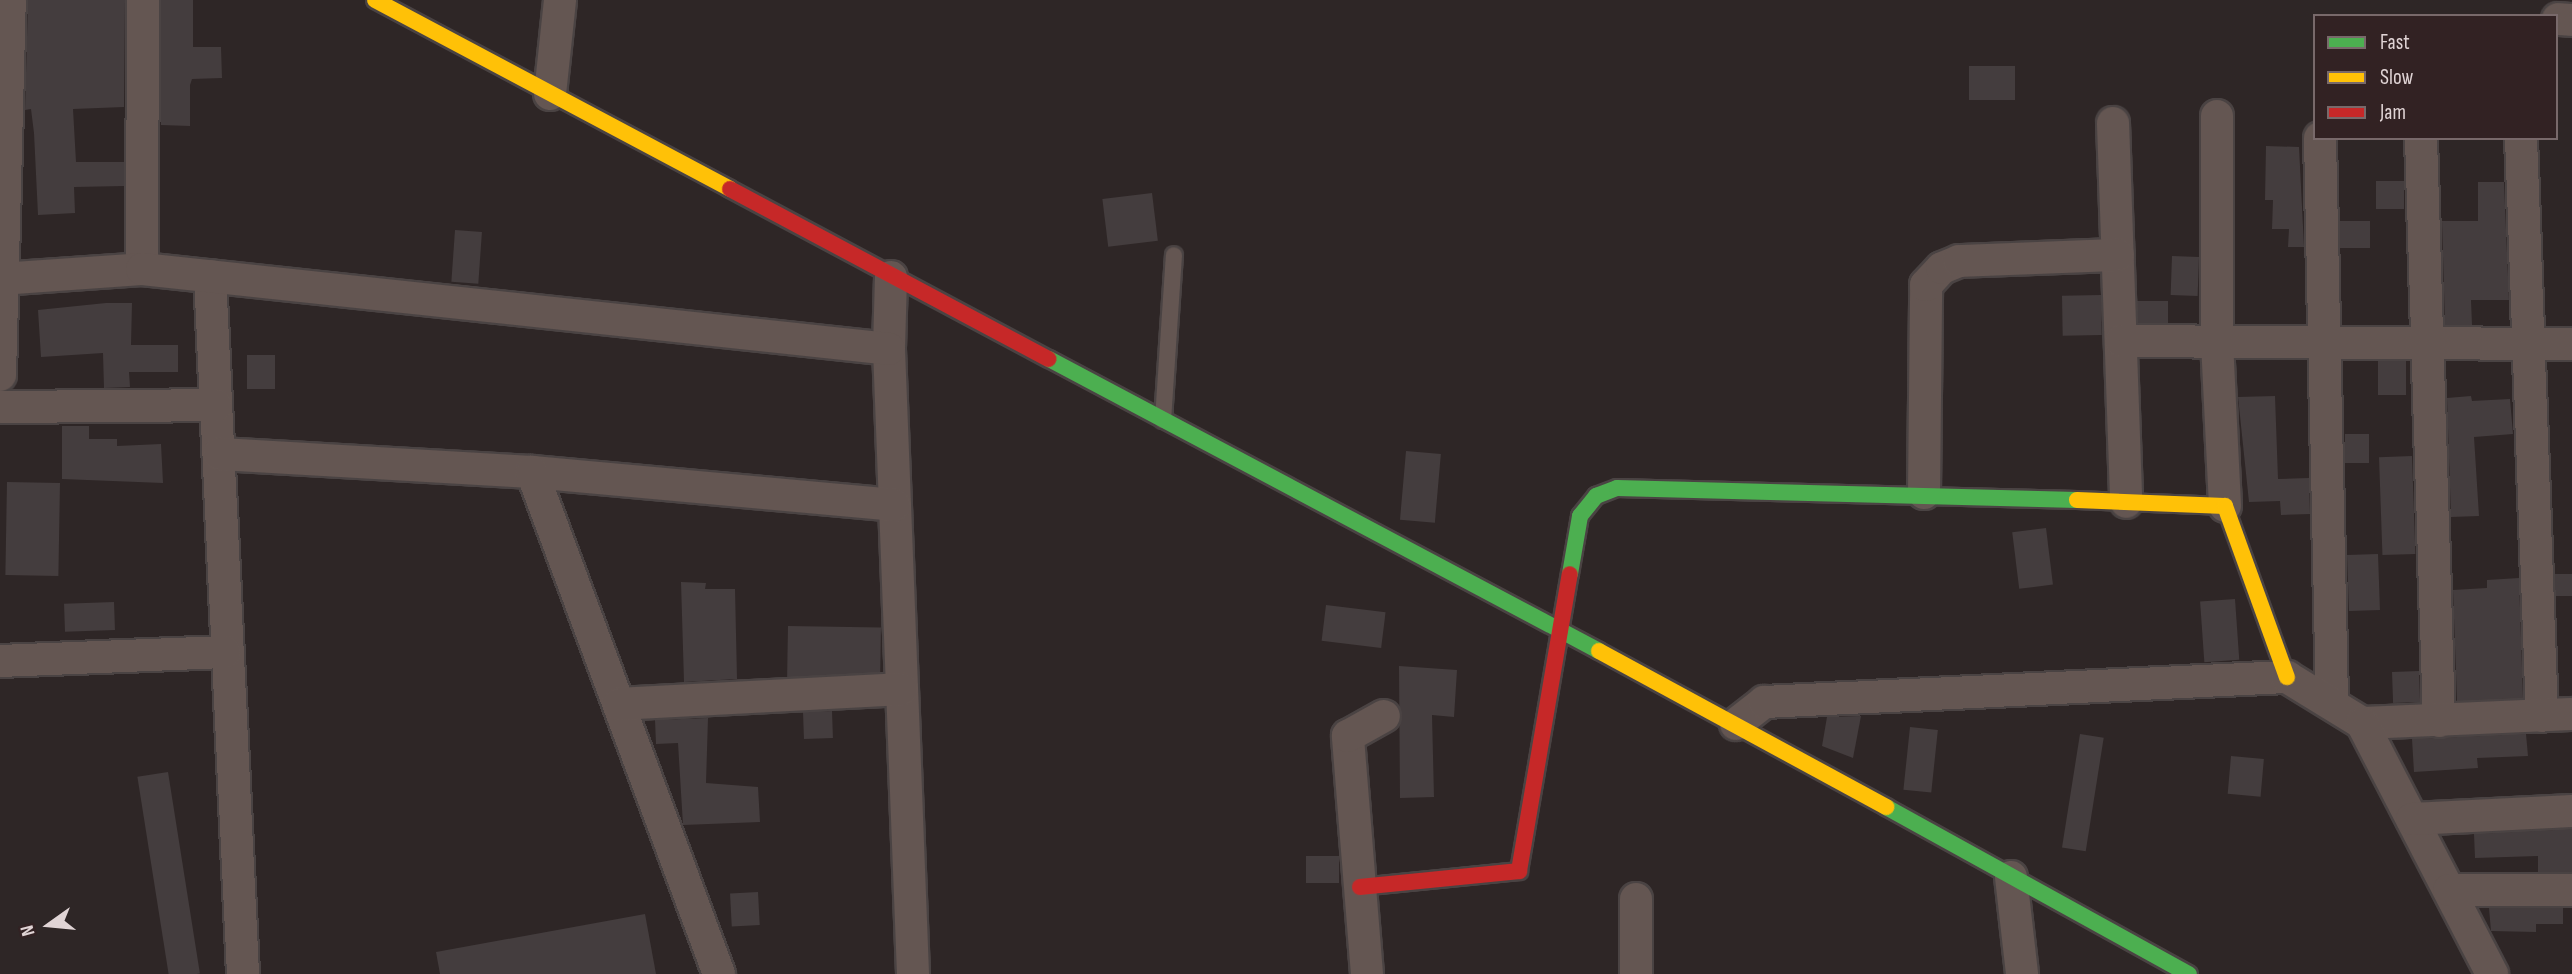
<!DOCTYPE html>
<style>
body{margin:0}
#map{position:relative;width:2572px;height:974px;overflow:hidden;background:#2e2626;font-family:"Sofia Sans Condensed",sans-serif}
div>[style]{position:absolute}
.building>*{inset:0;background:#443d3e;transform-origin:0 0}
.roads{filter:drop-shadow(2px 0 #4a4343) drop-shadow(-2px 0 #4a4343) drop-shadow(0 2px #4a4343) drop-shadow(0 -2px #4a4343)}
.lane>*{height:16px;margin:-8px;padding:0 8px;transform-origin:8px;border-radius:8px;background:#645652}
.street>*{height:32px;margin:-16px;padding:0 16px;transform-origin:16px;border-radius:16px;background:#645652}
.fast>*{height:16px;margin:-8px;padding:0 8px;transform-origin:8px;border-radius:8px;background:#4caf50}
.slow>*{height:16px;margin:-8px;padding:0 8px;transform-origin:8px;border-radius:8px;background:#ffc107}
.jam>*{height:16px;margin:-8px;padding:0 8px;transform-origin:8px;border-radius:8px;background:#c62828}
span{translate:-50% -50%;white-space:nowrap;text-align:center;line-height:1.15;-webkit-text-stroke:6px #322223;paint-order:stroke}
.legend{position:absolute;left:2313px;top:14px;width:245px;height:126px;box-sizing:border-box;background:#322223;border:2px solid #78696a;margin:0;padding:9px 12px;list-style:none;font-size:21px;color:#e0d4d5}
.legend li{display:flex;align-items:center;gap:14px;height:35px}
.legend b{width:35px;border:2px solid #78696a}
.north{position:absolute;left:14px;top:890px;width:70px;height:70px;-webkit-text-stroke:5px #322223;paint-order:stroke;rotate:255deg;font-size:19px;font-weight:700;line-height:28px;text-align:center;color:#e0d4d5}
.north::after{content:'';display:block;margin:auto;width:24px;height:32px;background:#e0d4d5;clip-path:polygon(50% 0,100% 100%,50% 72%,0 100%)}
</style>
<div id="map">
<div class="building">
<div style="clip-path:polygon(28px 0,125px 0,124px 107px,73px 109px,76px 162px,124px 162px,124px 186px,74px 187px,75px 213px,38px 215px,34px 133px,31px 109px,25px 110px)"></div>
<div style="clip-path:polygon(161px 0,193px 0,193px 47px,221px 47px,222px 78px,192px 79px,190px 85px,190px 126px,161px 125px)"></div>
<div style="left:1969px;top:66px;width:46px;height:34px"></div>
<div style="clip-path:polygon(2266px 146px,2299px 147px,2304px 247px,2288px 247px,2289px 229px,2272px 229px,2273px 200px,2265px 200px)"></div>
<div style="left:2376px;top:181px;width:28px;height:28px"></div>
<div style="clip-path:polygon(2478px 182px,2504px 182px,2509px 300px,2471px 300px,2472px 325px,2445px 325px,2442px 221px,2478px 221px)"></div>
<div style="left:1152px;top:193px;width:48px;height:50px;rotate:83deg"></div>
<div style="left:2340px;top:221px;width:30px;height:27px"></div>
<div style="left:455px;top:230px;width:27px;height:52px;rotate:4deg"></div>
<div style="left:2172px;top:256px;width:27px;height:39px;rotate:2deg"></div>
<div style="left:2101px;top:295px;width:40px;height:39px;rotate:89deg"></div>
<div style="left:2137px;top:301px;width:31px;height:22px"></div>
<div style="clip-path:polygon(106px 303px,132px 303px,131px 345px,178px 345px,178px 372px,129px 372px,130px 387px,104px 388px,103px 353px,41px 357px,38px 310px)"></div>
<div style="left:247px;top:355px;width:28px;height:34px"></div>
<div style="left:2378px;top:361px;width:28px;height:34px"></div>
<div style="clip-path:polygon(2275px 396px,2278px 479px,2309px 478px,2310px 514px,2281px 515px,2280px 501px,2249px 502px,2238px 397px)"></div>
<div style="clip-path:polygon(2471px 396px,2472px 401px,2510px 399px,2513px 434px,2474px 437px,2479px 516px,2451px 517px,2447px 398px)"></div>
<div style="clip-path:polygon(62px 426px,89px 426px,89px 439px,117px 439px,117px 446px,161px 444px,163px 483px,62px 479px)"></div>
<div style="left:2345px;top:434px;width:24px;height:29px"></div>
<div style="left:1406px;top:451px;width:35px;height:69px;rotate:5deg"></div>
<div style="left:2412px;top:456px;width:98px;height:33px;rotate:88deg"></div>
<div style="left:7px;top:482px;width:53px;height:93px;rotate:1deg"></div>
<div style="left:2046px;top:528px;width:57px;height:34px;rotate:83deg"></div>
<div style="left:2378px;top:554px;width:56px;height:31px;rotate:88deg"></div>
<div style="left:2572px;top:574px;width:22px;height:17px;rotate:90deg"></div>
<div style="clip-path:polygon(2519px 578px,2523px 698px,2457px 701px,2453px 590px,2487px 588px,2487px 580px)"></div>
<div style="clip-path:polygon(681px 582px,706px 583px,705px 589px,735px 589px,737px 679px,684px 682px)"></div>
<div style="left:2235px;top:599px;width:61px;height:35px;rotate:86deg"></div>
<div style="left:114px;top:602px;width:28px;height:50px;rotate:88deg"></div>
<div style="left:1326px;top:605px;width:60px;height:36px;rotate:7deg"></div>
<div style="left:788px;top:626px;width:93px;height:51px;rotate:1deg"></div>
<div style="clip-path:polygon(1399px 666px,1457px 670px,1454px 717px,1432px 715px,1434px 797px,1400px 798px)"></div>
<div style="left:2419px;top:671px;width:31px;height:27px;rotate:88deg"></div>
<div style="left:832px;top:711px;width:27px;height:29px;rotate:88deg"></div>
<div style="clip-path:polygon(1861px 716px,1853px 758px,1822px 746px,1827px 717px)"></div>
<div style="clip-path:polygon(708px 718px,706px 783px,758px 787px,760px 822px,683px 825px,678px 743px,656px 744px,655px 720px)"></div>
<div style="left:1910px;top:727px;width:28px;height:63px;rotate:6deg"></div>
<div style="left:2080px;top:734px;width:24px;height:115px;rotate:9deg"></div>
<div style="clip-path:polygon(2526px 734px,2528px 756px,2477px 758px,2478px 768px,2414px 772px,2412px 739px)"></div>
<div style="left:2231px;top:756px;width:33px;height:38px;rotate:5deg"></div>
<div style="left:168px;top:772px;width:204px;height:31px;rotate:81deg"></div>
<div style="clip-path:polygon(2572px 829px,2572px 872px,2538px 872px,2538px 856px,2475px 858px,2474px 834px)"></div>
<div style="left:1339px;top:856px;width:27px;height:33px;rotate:90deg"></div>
<div style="left:758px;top:892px;width:33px;height:28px;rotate:87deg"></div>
<div style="clip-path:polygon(2489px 908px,2563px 908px,2563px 924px,2536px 924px,2536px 932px,2491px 931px)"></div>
<div style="clip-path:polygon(645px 914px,656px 974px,440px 974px,436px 952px)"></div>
</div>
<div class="roads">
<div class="lane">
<div style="left:1163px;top:420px;width:165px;rotate:-86.2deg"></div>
</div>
<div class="street">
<div style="left:2558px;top:19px;width:14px;rotate:4deg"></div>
<div style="left:550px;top:94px;width:95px;rotate:-83.9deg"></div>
<div style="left:2217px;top:116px;width:226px;rotate:90deg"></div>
<div style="left:2217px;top:342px;width:164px;rotate:87.2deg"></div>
<div style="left:2113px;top:123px;width:379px;rotate:88deg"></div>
<div style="left:2320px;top:138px;width:565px;rotate:88.78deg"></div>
<div style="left:2421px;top:138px;width:583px;rotate:88.23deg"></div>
<div style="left:2521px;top:138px;width:578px;rotate:87.92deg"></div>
<div style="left:142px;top:269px;width:269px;rotate:-89.8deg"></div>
<div style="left:210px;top:276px;width:699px;rotate:87.29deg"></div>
<div style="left:891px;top:277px;width:72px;rotate:91.6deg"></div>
<div style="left:889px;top:349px;width:625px;rotate:87.8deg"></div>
<div style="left:0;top:279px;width:142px;rotate:-4deg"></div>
<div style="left:142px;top:269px;width:751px;rotate:6.11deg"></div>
<div style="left:2121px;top:341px;width:451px;rotate:0.4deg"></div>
<div style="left:0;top:375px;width:375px;rotate:-88.5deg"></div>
<div style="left:0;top:407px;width:216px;rotate:-0.5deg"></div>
<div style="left:219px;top:454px;width:314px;rotate:3.3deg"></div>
<div style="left:532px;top:472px;width:364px;rotate:5.2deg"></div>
<div style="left:532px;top:472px;width:536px;rotate:69.57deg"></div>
<div style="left:1924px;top:493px;width:208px;rotate:-89.4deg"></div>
<div style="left:1926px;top:285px;width:23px;rotate:-47deg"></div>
<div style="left:1942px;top:268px;width:18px;rotate:-22deg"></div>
<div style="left:1959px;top:261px;width:159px;rotate:-2.2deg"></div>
<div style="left:0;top:661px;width:225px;rotate:-2.3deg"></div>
<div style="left:619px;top:704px;width:283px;rotate:-3deg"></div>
<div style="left:2362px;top:723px;width:210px;rotate:-2.5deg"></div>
<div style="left:1736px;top:724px;width:36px;rotate:-38deg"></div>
<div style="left:1764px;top:702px;width:524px;rotate:-2.74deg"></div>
<div style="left:2287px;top:677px;width:88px;rotate:31.5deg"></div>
<div style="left:2362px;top:723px;width:283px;rotate:62.6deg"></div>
<div style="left:2412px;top:819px;width:160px;rotate:-2.9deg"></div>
<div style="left:2011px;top:877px;width:98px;rotate:83.5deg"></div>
<div style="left:2449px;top:890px;width:123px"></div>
<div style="left:1367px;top:974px;width:239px;rotate:-94.6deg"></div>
<div style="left:1348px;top:736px;width:41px;rotate:-29.1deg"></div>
<div style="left:1636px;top:974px;width:75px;rotate:-90deg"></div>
</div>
<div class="fast">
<div style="left:1049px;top:359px;width:623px;rotate:27.96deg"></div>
<div style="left:1570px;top:574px;width:59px;rotate:-80.2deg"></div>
<div style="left:1580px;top:516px;width:26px;rotate:-51deg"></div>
<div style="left:1596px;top:496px;width:22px;rotate:-21deg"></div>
<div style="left:1617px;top:488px;width:460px;rotate:1.5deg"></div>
<div style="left:1886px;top:807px;width:346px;rotate:28.9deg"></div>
</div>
<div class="slow">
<div style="left:375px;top:0;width:402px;rotate:28deg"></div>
<div style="left:2077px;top:500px;width:148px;rotate:2.3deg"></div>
<div style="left:2225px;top:506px;width:182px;rotate:70.1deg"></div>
<div style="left:1599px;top:651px;width:327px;rotate:28.5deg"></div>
</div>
<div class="jam">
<div style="left:730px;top:189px;width:361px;rotate:28.1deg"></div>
<div style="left:1360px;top:887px;width:160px;rotate:-5.7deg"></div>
<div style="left:1519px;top:871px;width:301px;rotate:-80.3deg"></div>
</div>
</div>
<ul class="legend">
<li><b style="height:9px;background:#4caf50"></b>Fast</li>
<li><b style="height:9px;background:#ffc107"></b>Slow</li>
<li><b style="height:9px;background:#c62828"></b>Jam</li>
</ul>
<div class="north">N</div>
</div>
